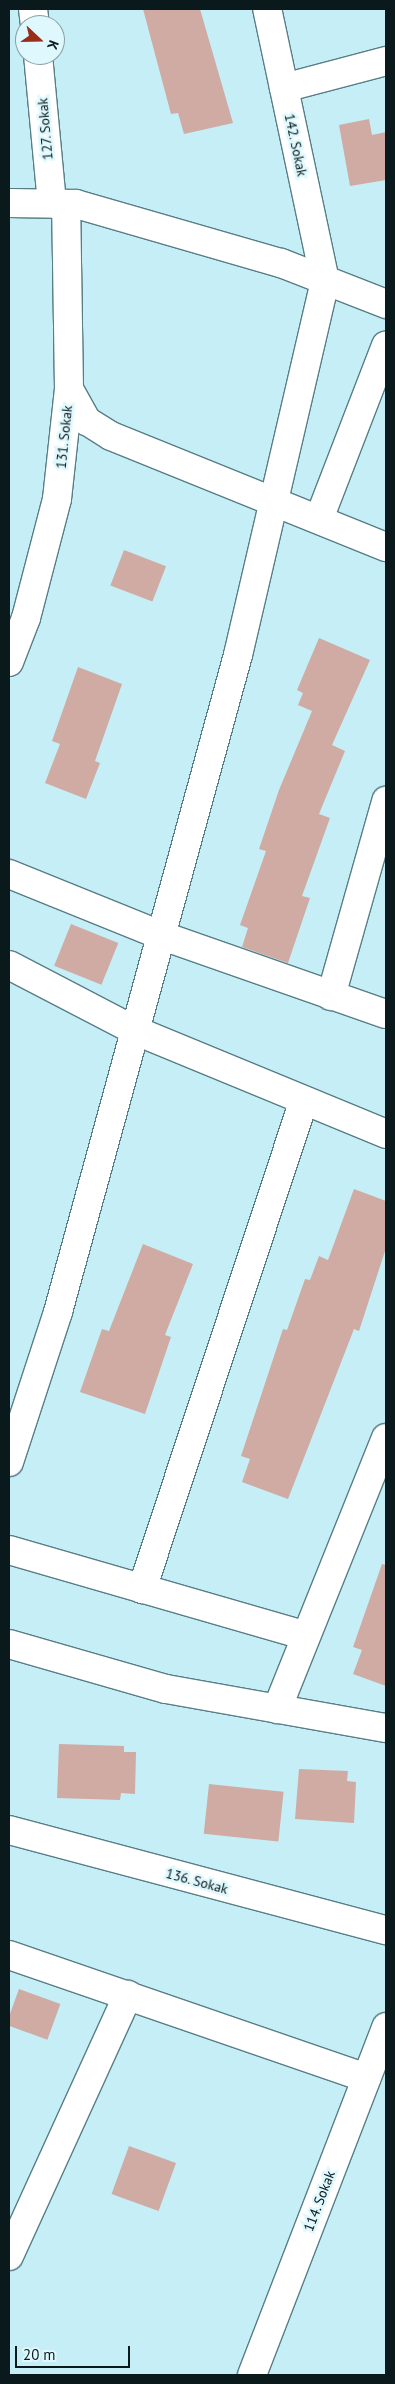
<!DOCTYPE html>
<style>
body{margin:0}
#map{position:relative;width:395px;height:2384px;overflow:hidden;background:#c5eef6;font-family:"PT Sans",sans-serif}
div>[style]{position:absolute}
.building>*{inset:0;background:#cfaba3;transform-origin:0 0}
.roads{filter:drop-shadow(1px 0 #587e86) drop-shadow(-1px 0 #587e86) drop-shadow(0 1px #587e86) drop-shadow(0 -1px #587e86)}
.minor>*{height:28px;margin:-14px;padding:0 14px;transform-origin:14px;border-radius:14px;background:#fff}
span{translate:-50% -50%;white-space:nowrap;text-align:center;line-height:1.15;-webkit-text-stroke:5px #dff8fd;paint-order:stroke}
.street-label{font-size:14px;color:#09191c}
.frame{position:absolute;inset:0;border:10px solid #09191c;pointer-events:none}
.north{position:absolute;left:15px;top:15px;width:50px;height:50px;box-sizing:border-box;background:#dff8fd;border:1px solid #899fa3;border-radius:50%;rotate:111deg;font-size:14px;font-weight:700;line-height:20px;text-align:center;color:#09191c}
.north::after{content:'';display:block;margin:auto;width:18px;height:22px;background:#972e1a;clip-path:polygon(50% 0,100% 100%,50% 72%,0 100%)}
.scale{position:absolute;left:15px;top:2346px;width:115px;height:22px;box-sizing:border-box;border:2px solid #09191c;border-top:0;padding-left:6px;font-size:15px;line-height:18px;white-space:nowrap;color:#09191c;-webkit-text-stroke:4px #dff8fd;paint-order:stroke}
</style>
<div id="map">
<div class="building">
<div style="clip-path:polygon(143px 9px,200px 9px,233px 123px,184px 134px,178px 113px,171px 114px)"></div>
<div style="clip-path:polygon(369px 119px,372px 135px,386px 132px,386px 180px,350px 186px,339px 125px)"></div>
<div style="left:124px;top:550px;width:45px;height:38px;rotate:21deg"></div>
<div style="clip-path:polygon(319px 638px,370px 660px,332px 745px,345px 751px,319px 814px,330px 818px,302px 896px,310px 898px,288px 963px,242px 947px,248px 928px,240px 925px,266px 851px,259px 849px,279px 790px,312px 711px,298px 705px,303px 693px,297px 690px)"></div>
<div style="clip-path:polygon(78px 667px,122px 684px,95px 761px,100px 763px,86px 799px,45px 783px,60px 744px,52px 741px)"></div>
<div style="left:71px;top:924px;width:51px;height:45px;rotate:22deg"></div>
<div style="clip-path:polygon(354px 1189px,386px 1201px,386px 1248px,359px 1331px,354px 1329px,288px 1499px,242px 1482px,250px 1459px,241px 1456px,283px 1329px,287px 1330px,305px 1279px,310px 1280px,319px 1256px,328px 1260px)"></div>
<div style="clip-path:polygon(143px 1244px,193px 1264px,165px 1335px,171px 1337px,145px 1414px,80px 1392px,102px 1329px,109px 1331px)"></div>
<div style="clip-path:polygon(382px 1564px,386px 1565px,386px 1686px,353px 1674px,362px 1650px,353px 1647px)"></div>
<div style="clip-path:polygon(59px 1744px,124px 1746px,124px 1752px,136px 1752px,135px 1794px,121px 1793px,120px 1800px,57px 1798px)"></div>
<div style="clip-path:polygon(299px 1769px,348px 1771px,347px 1781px,356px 1782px,354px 1823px,295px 1819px)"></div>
<div style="left:209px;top:1784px;width:75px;height:50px;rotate:6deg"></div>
<div style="left:19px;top:1989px;width:44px;height:38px;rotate:20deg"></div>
<div style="left:129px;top:2146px;width:50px;height:51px;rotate:20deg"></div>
</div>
<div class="roads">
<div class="minor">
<div style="left:33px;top:9px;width:16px;rotate:83deg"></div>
<div style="left:38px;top:55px;width:149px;rotate:84.6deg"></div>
<div style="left:284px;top:88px;width:106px;rotate:-14.8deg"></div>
<div style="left:9px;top:203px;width:67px;rotate:0.9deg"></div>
<div style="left:76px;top:204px;width:213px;rotate:16.1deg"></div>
<div style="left:281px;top:263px;width:113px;rotate:21.3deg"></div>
<div style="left:69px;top:389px;width:37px;rotate:61deg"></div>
<div style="left:87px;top:421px;width:28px;rotate:32deg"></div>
<div style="left:111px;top:436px;width:297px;rotate:22deg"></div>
<div style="left:319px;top:519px;width:186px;rotate:-68.9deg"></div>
<div style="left:9px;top:662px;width:47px;rotate:-68.9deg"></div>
<div style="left:26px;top:618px;width:123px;rotate:-75.4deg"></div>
<div style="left:57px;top:499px;width:111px;rotate:-83.8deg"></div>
<div style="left:69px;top:389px;width:185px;rotate:-90.9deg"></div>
<div style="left:9px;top:874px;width:163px;rotate:22deg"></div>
<div style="left:160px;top:935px;width:239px;rotate:19.3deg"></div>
<div style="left:9px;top:965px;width:141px;rotate:27.5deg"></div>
<div style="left:134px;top:1030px;width:273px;rotate:22.4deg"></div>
<div style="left:331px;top:996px;width:203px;rotate:-74.2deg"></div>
<div style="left:9px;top:1462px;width:158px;rotate:-71.9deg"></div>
<div style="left:58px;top:1312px;width:681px;rotate:-74.68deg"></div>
<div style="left:238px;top:655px;width:384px;rotate:-76.9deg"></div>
<div style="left:325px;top:281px;width:278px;rotate:-102deg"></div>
<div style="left:9px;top:1550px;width:309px;rotate:16.1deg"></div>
<div style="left:142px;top:1589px;width:515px;rotate:-71.67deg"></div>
<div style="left:9px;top:1644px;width:163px;rotate:16deg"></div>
<div style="left:166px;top:1689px;width:223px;rotate:10.1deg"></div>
<div style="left:277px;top:1709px;width:292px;rotate:-68.1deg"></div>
<div style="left:9px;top:1830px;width:390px;rotate:14.9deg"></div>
<div style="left:9px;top:1955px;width:378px;rotate:19deg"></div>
<div style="left:9px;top:2256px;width:287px;rotate:-65.5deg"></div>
<div style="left:252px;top:2375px;width:373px;rotate:-68.9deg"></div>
</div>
</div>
<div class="street-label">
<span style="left:45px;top:129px;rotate:-95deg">127. Sokak</span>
<span style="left:296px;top:145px;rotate:78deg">142. Sokak</span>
<span style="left:64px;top:437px;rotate:-84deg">131. Sokak</span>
<span style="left:197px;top:1881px;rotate:15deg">136. Sokak</span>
<span style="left:319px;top:2201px;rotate:-69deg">114. Sokak</span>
</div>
<div class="frame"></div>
<div class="north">K</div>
<div class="scale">20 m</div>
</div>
